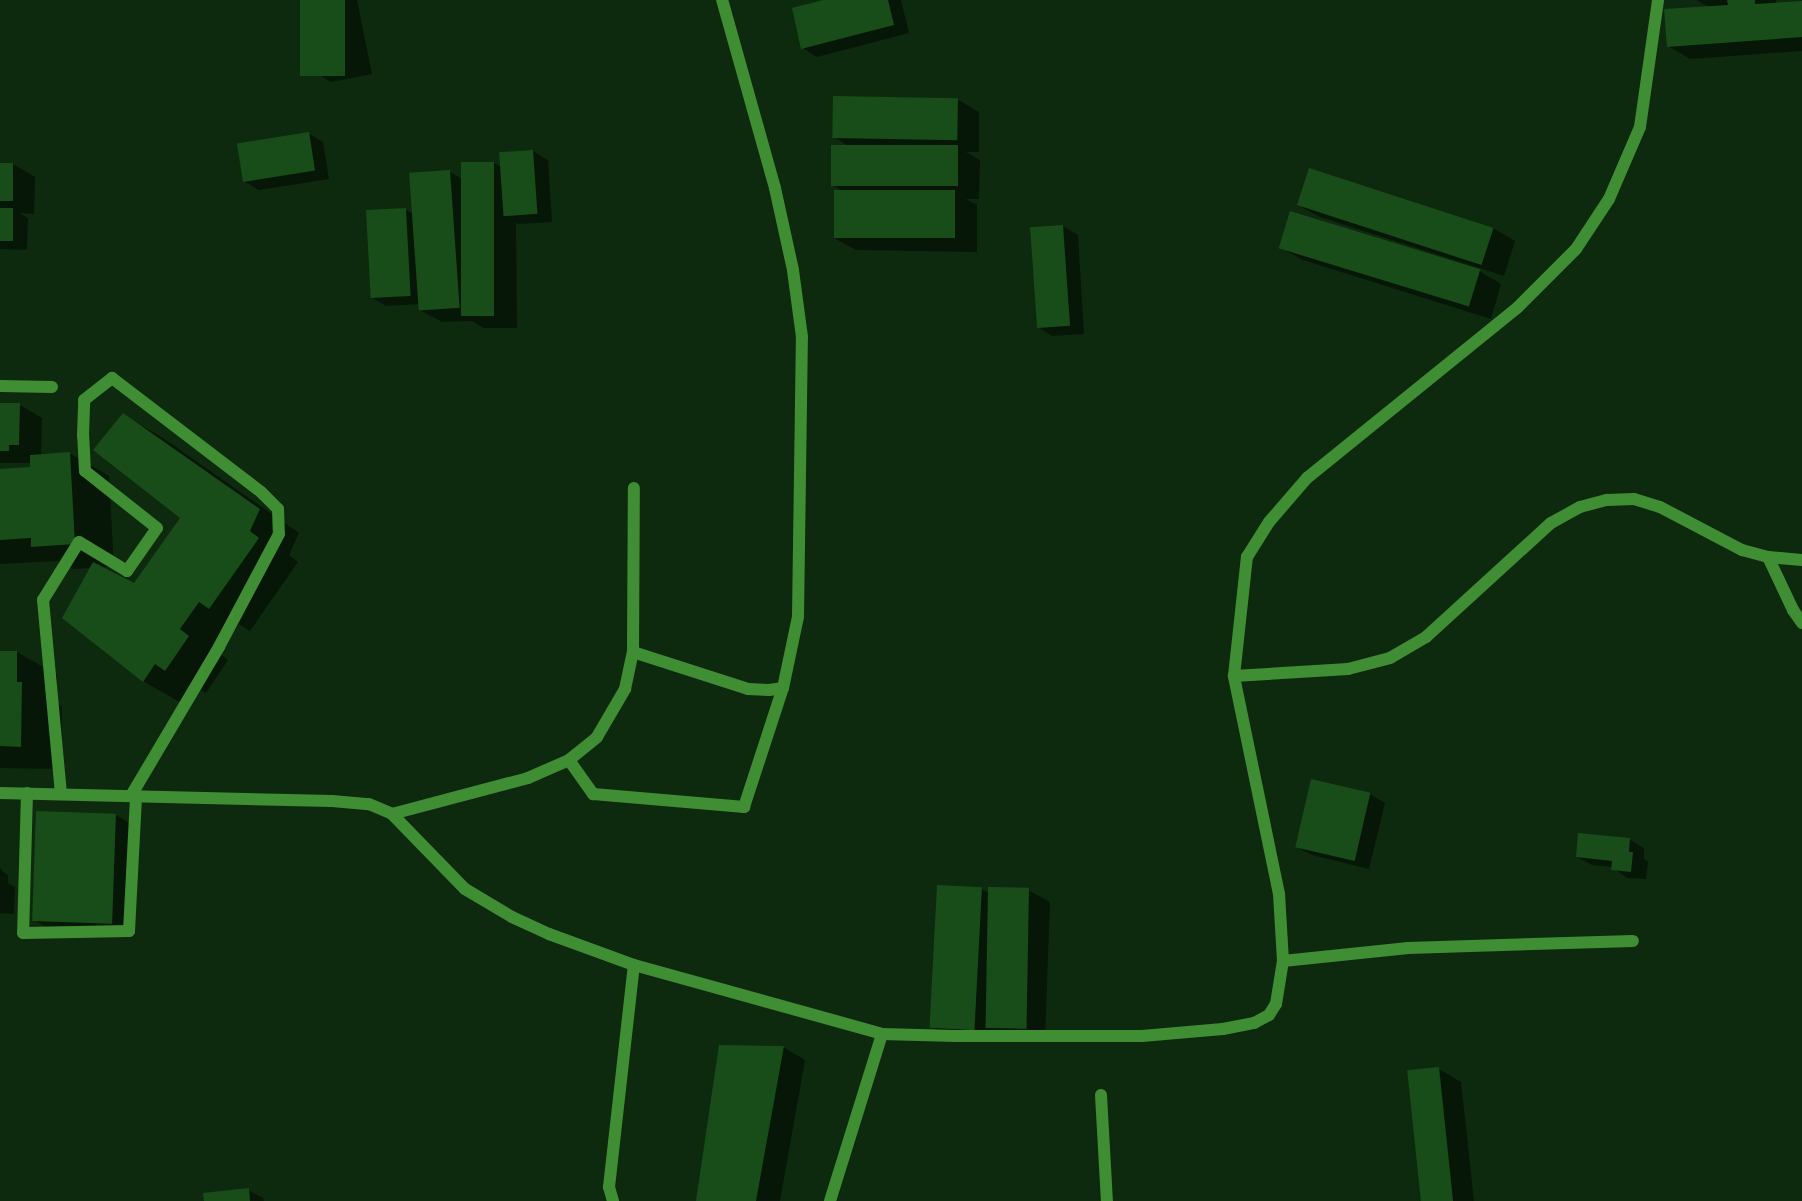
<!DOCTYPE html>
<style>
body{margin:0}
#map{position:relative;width:1802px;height:1201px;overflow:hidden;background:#0d2a0e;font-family:Signika,sans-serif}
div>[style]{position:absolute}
.shadow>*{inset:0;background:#0007}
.building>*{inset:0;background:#184d19;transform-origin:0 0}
.minor>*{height:12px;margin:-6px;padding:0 6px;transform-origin:6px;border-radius:6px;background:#408e34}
span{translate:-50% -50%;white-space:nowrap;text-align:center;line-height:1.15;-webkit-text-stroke:4px #0d2a0e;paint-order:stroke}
</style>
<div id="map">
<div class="shadow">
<div style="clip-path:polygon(301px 0,357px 0,372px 74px,331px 82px,316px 73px)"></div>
<div style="clip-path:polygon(828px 0,901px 0,909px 33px,817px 57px,803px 48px)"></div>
<div style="clip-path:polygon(1696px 0,1776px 0,1776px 4px,1802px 2px,1802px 51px,1690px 59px,1668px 46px,1709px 7px)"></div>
<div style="clip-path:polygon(957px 99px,979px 112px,979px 152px,966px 152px,980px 160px,979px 199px,966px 199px,977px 205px,977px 252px,856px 250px,834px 238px,843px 191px,832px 185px,850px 147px,834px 137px)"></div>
<div style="clip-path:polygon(308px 133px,323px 142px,329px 179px,259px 190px,245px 182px)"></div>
<div style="clip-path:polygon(533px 151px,548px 160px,552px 222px,519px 224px,516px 223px,517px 328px,484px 328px,472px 321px,442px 322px,420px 310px,420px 304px,386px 306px,371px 297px,405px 209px,413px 214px,450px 172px,462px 179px,462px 163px,494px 163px,501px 167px)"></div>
<div style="clip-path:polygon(0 164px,13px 164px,35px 177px,34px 214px,19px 213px,28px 218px,27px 250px,0 249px)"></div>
<div style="clip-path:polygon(1298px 205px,1493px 228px,1515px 241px,1504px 276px,1320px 217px)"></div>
<div style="clip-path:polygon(1063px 226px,1078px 235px,1084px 334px,1052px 336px,1038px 327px)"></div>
<div style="clip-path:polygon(1281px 248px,1479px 271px,1501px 284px,1491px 319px,1303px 260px)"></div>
<div style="clip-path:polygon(0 404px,20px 405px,42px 418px,41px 455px,69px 453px,109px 476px,114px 567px,102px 567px,135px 585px,181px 518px,123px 415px,163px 438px,299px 533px,289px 555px,298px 562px,250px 631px,239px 624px,219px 653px,228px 660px,206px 693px,195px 687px,183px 704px,143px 681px,91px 568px,73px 569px,58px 561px,0 564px,0 470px,32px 469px,31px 463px,0 463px)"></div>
<div style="clip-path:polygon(0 652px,17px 652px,57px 675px,56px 703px,62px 706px,61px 769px,0 768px)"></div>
<div style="clip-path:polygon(1312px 781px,1370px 794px,1385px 803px,1369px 869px,1312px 855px,1297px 847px)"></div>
<div style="clip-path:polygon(116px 815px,138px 828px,134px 936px,56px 933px,34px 920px)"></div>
<div style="clip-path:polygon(1630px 840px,1644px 848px,1644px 859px,1648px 862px,1646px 879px,1627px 878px,1612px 867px,1592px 865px,1577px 857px)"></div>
<div style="clip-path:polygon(0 867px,2px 871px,8px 875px,8px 883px,15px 887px,14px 914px,0 913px)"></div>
<div style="clip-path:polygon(981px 889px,989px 893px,1028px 890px,1050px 902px,1045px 1041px,954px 1040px,932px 1027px)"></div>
<div style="clip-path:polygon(783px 1047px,805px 1060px,780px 1201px,697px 1201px)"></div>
<div style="clip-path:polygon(1439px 1069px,1461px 1082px,1474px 1201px,1422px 1201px)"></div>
<div style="clip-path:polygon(248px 1190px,263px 1198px,264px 1201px,205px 1201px)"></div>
</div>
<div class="building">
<div style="left:300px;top:0;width:45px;height:76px"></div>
<div style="clip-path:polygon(823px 0,888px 0,894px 25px,801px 49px,792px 8px)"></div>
<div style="clip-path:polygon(1727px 0,1755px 0,1755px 4px,1802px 1px,1802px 37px,1667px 47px,1664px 9px,1728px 5px)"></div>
<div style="left:833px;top:96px;width:125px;height:42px;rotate:1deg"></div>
<div style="left:309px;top:132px;width:39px;height:73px;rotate:81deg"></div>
<div style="left:831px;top:145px;width:127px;height:41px"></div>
<div style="left:533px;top:150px;width:64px;height:34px;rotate:86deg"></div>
<div style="left:461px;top:162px;width:33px;height:154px"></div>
<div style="left:0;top:163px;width:13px;height:38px"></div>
<div style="left:1309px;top:168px;width:194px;height:39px;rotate:18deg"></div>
<div style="left:450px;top:170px;width:138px;height:41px;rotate:86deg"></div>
<div style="left:834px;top:190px;width:121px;height:48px"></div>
<div style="left:0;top:208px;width:13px;height:33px"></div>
<div style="left:406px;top:208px;width:88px;height:40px;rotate:87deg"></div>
<div style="left:1290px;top:211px;width:199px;height:39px;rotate:17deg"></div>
<div style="left:1063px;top:225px;width:101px;height:33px;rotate:86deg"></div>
<div style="clip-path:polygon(0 403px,20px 403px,19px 445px,9px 445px,9px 451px,0 451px)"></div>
<div style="clip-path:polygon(123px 413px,260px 509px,250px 531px,259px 538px,209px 609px,199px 602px,180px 629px,189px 636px,165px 671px,155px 664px,143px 682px,62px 618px,93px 562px,134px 583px,180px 518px,93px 450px)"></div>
<div style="clip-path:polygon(70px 452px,75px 544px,31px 547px,31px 538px,0 540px,0 469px,30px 467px,30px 455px)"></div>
<div style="clip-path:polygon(0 651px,17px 651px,17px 682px,22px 682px,21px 747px,0 746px)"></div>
<div style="left:1311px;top:779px;width:61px;height:70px;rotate:13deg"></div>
<div style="left:36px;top:811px;width:80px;height:110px;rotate:2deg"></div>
<div style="clip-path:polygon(1578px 833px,1630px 838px,1629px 852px,1633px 852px,1631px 872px,1611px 870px,1612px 861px,1576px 857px)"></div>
<div style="left:937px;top:885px;width:45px;height:143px;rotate:3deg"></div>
<div style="left:988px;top:887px;width:41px;height:141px;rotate:1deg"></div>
<div style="clip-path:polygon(719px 1045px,784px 1046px,756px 1201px,696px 1201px)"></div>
<div style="left:1439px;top:1067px;width:135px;height:32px;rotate:84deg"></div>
<div style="clip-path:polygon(249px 1188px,250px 1201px,204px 1201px,203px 1193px)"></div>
</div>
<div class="minor">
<div style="left:0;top:386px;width:52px;rotate:1.1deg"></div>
<div style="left:1768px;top:557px;width:59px;rotate:64.7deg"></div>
<div style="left:1793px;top:610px;width:16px;rotate:55deg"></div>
<div style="left:633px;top:652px;width:121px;rotate:17.8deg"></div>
<div style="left:748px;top:689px;width:21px;rotate:3deg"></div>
<div style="left:769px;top:690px;width:14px;rotate:-8deg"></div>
<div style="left:783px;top:688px;width:73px;rotate:-78.1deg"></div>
<div style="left:798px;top:617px;width:280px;rotate:-89.2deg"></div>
<div style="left:802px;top:337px;width:68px;rotate:-97.7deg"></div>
<div style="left:793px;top:270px;width:84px;rotate:-102.4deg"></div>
<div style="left:775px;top:188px;width:195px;rotate:-105.7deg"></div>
<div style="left:1234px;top:676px;width:114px;rotate:-3.5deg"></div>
<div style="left:1348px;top:669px;width:43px;rotate:-14.7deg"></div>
<div style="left:1390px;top:658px;width:42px;rotate:-30.3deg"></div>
<div style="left:1426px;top:637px;width:169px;rotate:-42.4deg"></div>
<div style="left:1551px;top:523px;width:33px;rotate:-29deg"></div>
<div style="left:1580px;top:507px;width:28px;rotate:-15deg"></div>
<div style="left:1607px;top:500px;width:27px;rotate:-2deg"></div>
<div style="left:1634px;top:499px;width:27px;rotate:17deg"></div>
<div style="left:1660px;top:507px;width:93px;rotate:27.7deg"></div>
<div style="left:1742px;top:550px;width:27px;rotate:15deg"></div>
<div style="left:1768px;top:557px;width:34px;rotate:5deg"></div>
<div style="left:569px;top:760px;width:42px;rotate:54.8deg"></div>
<div style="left:593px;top:794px;width:152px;rotate:4.9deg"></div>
<div style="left:744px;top:807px;width:125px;rotate:-71.9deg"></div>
<div style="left:0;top:793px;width:332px;rotate:1.4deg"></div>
<div style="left:332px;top:801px;width:37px;rotate:5deg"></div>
<div style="left:369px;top:804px;width:25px;rotate:23deg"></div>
<div style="left:392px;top:814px;width:105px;rotate:45.8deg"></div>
<div style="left:465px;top:889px;width:55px;rotate:30.8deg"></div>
<div style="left:512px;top:917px;width:41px;rotate:24.7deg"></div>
<div style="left:549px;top:934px;width:90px;rotate:20deg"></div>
<div style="left:634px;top:965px;width:257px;rotate:15.5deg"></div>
<div style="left:882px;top:1034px;width:74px;rotate:1.5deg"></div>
<div style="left:956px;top:1036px;width:186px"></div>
<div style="left:1142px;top:1036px;width:81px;rotate:-4.9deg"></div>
<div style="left:1223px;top:1029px;width:32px;rotate:-11deg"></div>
<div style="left:1254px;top:1023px;width:17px;rotate:-28deg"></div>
<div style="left:1269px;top:1015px;width:13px;rotate:-58deg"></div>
<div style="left:1276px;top:1004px;width:44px;rotate:-80.8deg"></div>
<div style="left:1283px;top:961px;width:67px;rotate:-93.4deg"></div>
<div style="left:1279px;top:894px;width:223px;rotate:-101.7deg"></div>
<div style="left:1234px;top:676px;width:120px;rotate:-83.8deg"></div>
<div style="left:1247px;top:557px;width:41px;rotate:-57.8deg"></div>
<div style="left:1269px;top:522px;width:58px;rotate:-49.2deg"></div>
<div style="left:1307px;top:478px;width:270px;rotate:-39deg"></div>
<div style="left:1517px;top:308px;width:83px;rotate:-45deg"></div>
<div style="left:1576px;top:249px;width:60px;rotate:-56.6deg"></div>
<div style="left:1609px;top:199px;width:78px;rotate:-66.7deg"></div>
<div style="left:1640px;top:127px;width:128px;rotate:-81.9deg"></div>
<div style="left:27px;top:793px;width:140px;rotate:91.6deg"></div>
<div style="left:23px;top:933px;width:106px;rotate:-1.1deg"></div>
<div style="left:129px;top:931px;width:135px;rotate:-87deg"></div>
<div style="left:61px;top:794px;width:195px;rotate:-95.3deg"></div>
<div style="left:43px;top:600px;width:68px;rotate:-58.2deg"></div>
<div style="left:79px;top:542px;width:56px;rotate:31.1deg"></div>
<div style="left:127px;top:571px;width:52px;rotate:-55.1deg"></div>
<div style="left:157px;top:528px;width:92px;rotate:-141.6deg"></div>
<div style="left:85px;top:471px;width:36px;rotate:-93deg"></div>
<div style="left:83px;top:435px;width:35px;rotate:-88deg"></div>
<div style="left:84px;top:400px;width:36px;rotate:-38deg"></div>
<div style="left:112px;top:378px;width:188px;rotate:37.4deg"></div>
<div style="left:261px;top:492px;width:24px;rotate:45deg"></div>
<div style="left:278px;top:509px;width:25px;rotate:88deg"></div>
<div style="left:279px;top:534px;width:128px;rotate:118deg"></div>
<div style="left:219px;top:647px;width:173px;rotate:120.6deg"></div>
<div style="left:392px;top:814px;width:141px;rotate:-14.8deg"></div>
<div style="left:528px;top:778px;width:45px;rotate:-23.7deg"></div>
<div style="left:569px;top:760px;width:36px;rotate:-39deg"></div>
<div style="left:597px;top:737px;width:56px;rotate:-59.7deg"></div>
<div style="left:625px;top:689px;width:38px;rotate:-78deg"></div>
<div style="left:633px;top:652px;width:164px;rotate:-89.7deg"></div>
<div style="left:1283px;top:961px;width:126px;rotate:-5.9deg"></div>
<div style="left:1408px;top:948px;width:225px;rotate:-1.8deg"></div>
<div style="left:1101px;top:1095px;width:106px;rotate:86.8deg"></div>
<div style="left:613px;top:1201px;width:15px;rotate:-106deg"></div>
<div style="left:609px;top:1187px;width:223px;rotate:-83.6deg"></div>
<div style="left:830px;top:1201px;width:175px;rotate:-72.7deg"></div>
</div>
</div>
